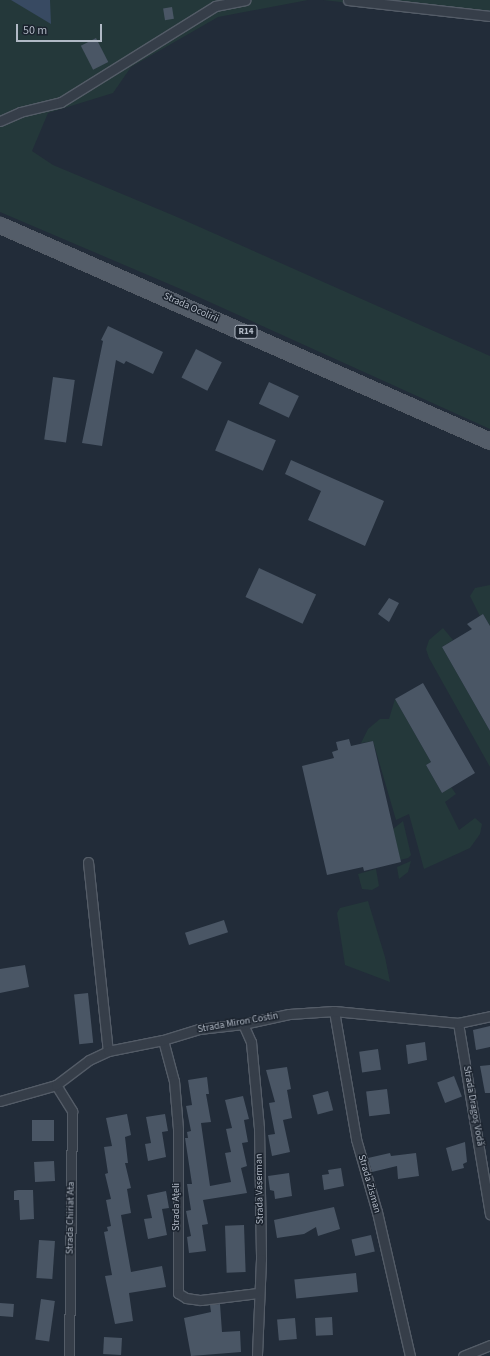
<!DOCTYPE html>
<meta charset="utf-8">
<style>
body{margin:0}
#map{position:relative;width:490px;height:1356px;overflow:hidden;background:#222c39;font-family:"Source Sans 3",sans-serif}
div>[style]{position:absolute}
.green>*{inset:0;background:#24383a}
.water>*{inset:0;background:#384a62}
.building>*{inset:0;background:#4a5665;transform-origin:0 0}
.roads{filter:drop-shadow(1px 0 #545c67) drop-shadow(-1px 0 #545c67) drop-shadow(0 1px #545c67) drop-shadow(0 -1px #545c67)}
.minor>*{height:9px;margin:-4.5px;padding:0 4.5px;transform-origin:4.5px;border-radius:4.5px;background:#363e49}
.primary>*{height:15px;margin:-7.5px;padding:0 7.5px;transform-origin:7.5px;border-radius:7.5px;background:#545d69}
span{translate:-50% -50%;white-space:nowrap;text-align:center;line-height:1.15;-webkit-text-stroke:3px #1b232e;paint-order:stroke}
.shield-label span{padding:1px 3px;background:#1b232e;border:1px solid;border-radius:3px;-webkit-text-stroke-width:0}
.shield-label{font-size:9px;color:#b1b9c5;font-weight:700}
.street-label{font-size:10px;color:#b1b9c5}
.scale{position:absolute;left:16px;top:24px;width:86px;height:18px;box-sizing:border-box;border:2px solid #b1b9c5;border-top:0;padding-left:5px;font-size:12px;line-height:14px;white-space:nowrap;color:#b1b9c5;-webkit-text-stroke:3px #1b232e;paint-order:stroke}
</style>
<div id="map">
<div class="green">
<div style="clip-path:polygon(0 0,308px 0,218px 17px,131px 67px,113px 93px,48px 113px,32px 151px,53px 165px,177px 217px,490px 356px,490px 429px,183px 290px,0 212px)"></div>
<div style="clip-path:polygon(323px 0,490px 0,490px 19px)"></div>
<div style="clip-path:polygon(490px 585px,490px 626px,483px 614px,480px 616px,470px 596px,475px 588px)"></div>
<div style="clip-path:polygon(443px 628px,453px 640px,442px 647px,490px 731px,490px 767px,429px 658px,426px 649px,429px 640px)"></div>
<div style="clip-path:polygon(395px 699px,431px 762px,426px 765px,442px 793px,451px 787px,456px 794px,445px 802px,459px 830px,475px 818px,482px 824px,480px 834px,470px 848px,424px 869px,409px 814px,396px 820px,373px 741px,361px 743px,368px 729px,380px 719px,389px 719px)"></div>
<div style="clip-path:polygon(403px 821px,411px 855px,408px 858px,400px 860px,393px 829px)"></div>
<div style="clip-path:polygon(411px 861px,408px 872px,399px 879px,397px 867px)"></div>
<div style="clip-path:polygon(376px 869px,379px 886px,372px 890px,362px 889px,358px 874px)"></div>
<div style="clip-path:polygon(368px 901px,385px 957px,390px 982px,345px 965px,337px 913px,340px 908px)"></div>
</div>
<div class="water">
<div style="clip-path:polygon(11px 0,50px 0,51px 24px)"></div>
</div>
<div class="building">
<div style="left:172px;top:7px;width:12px;height:9px;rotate:81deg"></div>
<div style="left:96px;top:38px;width:27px;height:17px;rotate:63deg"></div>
<div style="clip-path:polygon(108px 326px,163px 352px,153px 374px,126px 361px,124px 364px,116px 360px,102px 446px,82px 443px,103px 341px,101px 340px)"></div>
<div style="left:196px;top:349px;width:29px;height:32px;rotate:27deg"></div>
<div style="left:53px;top:377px;width:22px;height:63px;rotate:8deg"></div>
<div style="left:269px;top:382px;width:33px;height:24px;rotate:25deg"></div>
<div style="left:228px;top:420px;width:52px;height:33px;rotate:23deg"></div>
<div style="clip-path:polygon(291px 460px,384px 501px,365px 546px,308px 520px,321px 491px,285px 474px)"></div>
<div style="left:259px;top:568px;width:63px;height:32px;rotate:25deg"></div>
<div style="clip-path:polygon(389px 598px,399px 603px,389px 622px,378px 614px)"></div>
<div style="clip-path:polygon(483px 614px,490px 626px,490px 731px,442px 647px,472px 629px,467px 624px)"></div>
<div style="clip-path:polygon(423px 683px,475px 773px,442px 793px,426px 765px,431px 762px,395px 699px)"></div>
<div style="clip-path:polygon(349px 739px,351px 746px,373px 741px,401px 862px,364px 871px,363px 867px,327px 875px,302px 766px,334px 758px,332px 752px,338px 750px,336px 742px)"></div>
<div style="left:224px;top:920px;width:13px;height:41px;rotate:72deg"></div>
<div style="clip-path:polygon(25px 965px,29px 987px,0 993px,0 969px)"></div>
<div style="left:88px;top:993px;width:50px;height:14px;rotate:84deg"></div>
<div style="clip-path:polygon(490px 1026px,490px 1047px,476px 1050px,473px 1030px)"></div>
<div style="clip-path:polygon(425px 1042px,427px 1060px,408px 1064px,406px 1045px)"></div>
<div style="left:378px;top:1049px;width:21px;height:19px;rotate:82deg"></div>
<div style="clip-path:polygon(490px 1065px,490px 1093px,485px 1093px,480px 1066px)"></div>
<div style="clip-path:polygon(287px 1067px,291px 1089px,287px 1090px,292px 1118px,283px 1120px,290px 1152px,272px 1156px,268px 1135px,275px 1134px,269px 1103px,275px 1102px,266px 1070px)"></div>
<div style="left:454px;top:1076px;width:22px;height:18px;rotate:69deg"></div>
<div style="clip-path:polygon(207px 1077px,209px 1094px,206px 1094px,211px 1122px,201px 1123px,210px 1186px,231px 1182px,225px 1153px,231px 1152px,226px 1129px,232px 1128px,225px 1100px,243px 1096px,249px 1119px,244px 1120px,248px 1142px,242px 1143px,247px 1166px,241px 1168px,247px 1193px,203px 1200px,208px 1224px,202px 1225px,206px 1251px,189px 1253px,187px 1237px,191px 1236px,186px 1211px,191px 1210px,187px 1184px,192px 1184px,185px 1138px,188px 1138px,187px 1132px,191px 1131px,186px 1106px,192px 1105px,188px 1080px)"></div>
<div style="left:387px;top:1089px;width:25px;height:21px;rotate:83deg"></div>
<div style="left:328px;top:1091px;width:20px;height:16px;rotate:75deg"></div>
<div style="clip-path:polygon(127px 1114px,131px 1135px,125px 1137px,128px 1163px,125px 1163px,131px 1188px,127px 1189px,131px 1213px,121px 1215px,131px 1272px,162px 1266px,166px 1287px,129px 1293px,133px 1321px,115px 1324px,105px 1276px,112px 1275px,104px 1232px,108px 1231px,107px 1227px,111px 1226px,106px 1200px,111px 1199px,105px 1174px,108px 1173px,104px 1147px,112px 1146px,106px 1118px)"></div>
<div style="clip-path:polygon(165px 1114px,168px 1131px,162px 1132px,166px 1157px,148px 1161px,145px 1144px,151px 1143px,146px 1117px)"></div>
<div style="left:32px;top:1120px;width:22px;height:21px"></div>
<div style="clip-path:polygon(465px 1142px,467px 1162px,463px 1164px,464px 1168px,452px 1171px,446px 1148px)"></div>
<div style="clip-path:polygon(390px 1153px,391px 1156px,416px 1153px,419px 1176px,398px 1179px,397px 1166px,372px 1172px,368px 1158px)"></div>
<div style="left:54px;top:1161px;width:20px;height:20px;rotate:87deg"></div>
<div style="clip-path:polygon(341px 1168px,344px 1186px,324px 1190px,322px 1175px,329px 1174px,328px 1170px)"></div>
<div style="clip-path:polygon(289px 1173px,292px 1196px,275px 1199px,274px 1191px,270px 1190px,268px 1176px)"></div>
<div style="clip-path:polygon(18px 1190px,33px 1190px,34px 1219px,20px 1220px,19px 1200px,14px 1200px,14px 1191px)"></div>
<div style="clip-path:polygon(166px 1191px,169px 1208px,162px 1209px,167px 1235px,148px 1239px,144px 1219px,152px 1218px,147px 1195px)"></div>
<div style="clip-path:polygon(334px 1207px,340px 1229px,318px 1236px,316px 1227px,304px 1234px,277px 1238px,274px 1220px)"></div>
<div style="left:244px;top:1225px;width:47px;height:19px;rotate:88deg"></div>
<div style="left:371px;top:1235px;width:17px;height:20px;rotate:77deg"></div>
<div style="left:39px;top:1240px;width:16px;height:38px;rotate:4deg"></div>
<div style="left:356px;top:1273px;width:19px;height:62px;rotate:84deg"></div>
<div style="left:41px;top:1299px;width:14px;height:41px;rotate:8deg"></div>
<div style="left:0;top:1303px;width:14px;height:13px;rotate:4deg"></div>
<div style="clip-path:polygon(220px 1304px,222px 1332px,240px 1331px,241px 1352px,191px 1356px,184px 1318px,211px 1312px,210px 1305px)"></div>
<div style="left:332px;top:1317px;width:18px;height:17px;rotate:87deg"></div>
<div style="left:295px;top:1318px;width:21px;height:18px;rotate:85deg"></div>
<div style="left:104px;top:1337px;width:18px;height:17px;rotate:3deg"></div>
</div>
<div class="roads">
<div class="minor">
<div style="left:348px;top:0;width:143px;rotate:6.4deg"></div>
<div style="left:0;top:121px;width:22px;rotate:-24deg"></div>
<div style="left:20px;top:112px;width:42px;rotate:-13.7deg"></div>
<div style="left:61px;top:102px;width:181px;rotate:-31.9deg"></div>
<div style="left:215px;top:6px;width:31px;rotate:-11deg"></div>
<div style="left:88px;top:862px;width:190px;rotate:84deg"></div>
<div style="left:334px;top:1011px;width:130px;rotate:80.2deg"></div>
<div style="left:356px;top:1139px;width:76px;rotate:74deg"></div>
<div style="left:377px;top:1212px;width:148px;rotate:77.1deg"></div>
<div style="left:458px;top:1023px;width:194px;rotate:80.5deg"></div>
<div style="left:243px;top:1024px;width:20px;rotate:66deg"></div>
<div style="left:251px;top:1042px;width:86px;rotate:84.7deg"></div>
<div style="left:259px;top:1128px;width:131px;rotate:89.1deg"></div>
<div style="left:261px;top:1259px;width:97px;rotate:92.4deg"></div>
<div style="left:163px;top:1040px;width:42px;rotate:75deg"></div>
<div style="left:174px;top:1081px;width:48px;rotate:85.2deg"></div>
<div style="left:178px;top:1129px;width:164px;rotate:90deg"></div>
<div style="left:178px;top:1293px;width:9px;rotate:32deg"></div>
<div style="left:186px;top:1298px;width:15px;rotate:8deg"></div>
<div style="left:201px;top:1300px;width:57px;rotate:-7deg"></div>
<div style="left:56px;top:1085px;width:31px;rotate:58deg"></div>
<div style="left:72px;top:1111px;width:245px;rotate:90.7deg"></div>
<div style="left:0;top:1101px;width:58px;rotate:-15.9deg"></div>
<div style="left:56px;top:1085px;width:41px;rotate:-37.1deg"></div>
<div style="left:89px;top:1060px;width:21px;rotate:-25deg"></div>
<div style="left:108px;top:1051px;width:56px;rotate:-11.3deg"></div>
<div style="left:163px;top:1040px;width:38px;rotate:-17deg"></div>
<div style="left:199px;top:1029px;width:44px;rotate:-6.5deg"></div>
<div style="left:243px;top:1024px;width:47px;rotate:-12.3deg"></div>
<div style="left:289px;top:1014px;width:45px;rotate:-3.8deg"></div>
<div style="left:334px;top:1011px;width:125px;rotate:5.5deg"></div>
<div style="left:458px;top:1023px;width:33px;rotate:-12deg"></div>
<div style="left:463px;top:1356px;width:29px;rotate:-22deg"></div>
</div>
<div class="primary">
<div style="left:0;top:225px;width:535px;rotate:23.79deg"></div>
</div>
</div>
<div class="shield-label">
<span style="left:246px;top:332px">R14</span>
</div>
<div class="street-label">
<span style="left:191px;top:308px;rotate:24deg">Strada Ocolirii</span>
<span style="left:238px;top:1023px;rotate:-10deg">Strada Miron Costin</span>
<span style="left:473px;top:1106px;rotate:80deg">Strada Dragoș Vodă</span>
<span style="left:369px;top:1184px;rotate:74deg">Strada Zisman</span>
<span style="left:260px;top:1189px;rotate:-91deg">Strada Vaserman</span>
<span style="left:177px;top:1207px;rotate:-90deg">Strada Ațeli</span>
<span style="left:71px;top:1218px;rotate:-89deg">Strada Chiriat Ata</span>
</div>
<div class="scale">50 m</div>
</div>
